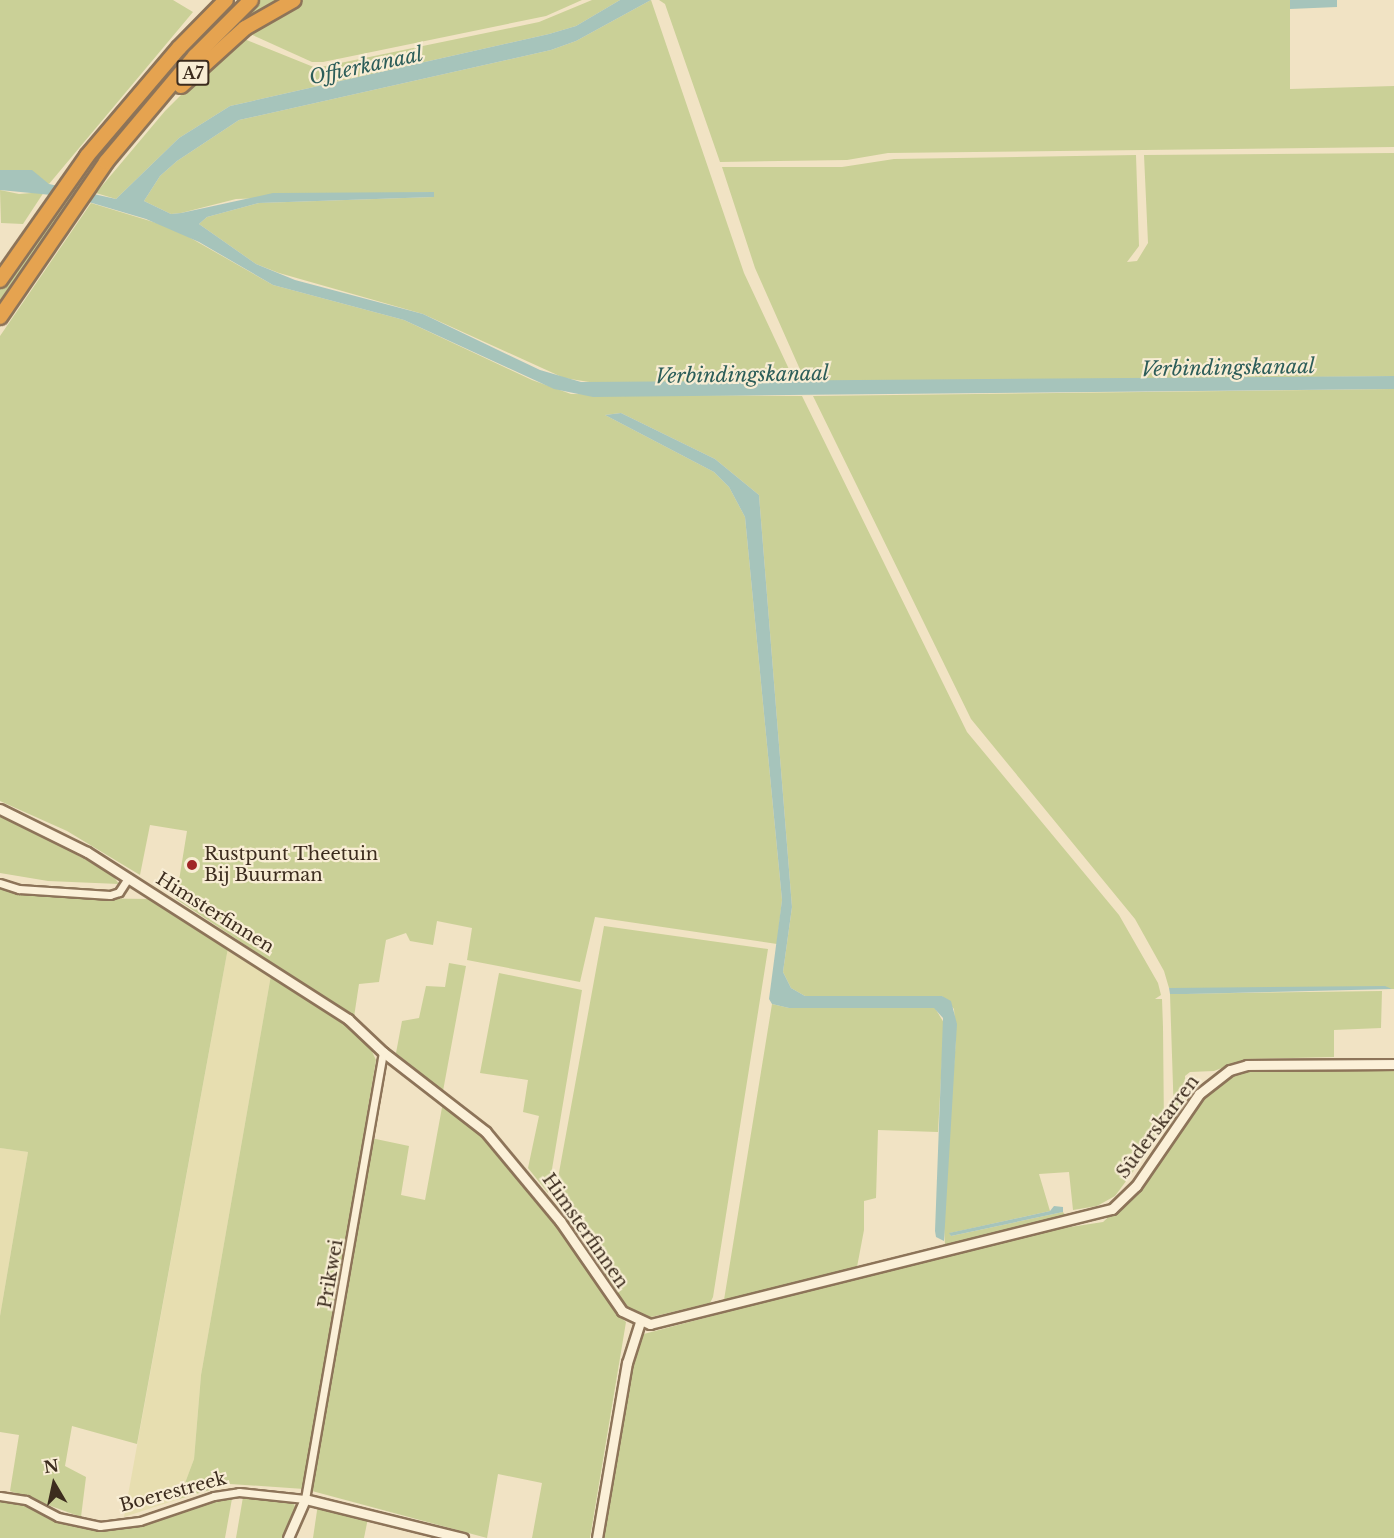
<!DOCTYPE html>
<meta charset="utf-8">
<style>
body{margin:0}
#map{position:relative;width:1394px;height:1538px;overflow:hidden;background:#f1e3c4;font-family:"Libre Baskerville",serif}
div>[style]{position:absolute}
.farmland>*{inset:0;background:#e7deb0}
.green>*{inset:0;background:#cad097}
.water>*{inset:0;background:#a6c4bb}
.roads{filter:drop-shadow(2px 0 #8d7459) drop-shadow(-2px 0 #8d7459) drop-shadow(0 2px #8d7459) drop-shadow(0 -2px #8d7459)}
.minor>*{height:7px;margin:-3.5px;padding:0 3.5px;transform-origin:3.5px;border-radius:3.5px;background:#fbf0d8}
.tertiary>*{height:9px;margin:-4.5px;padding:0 4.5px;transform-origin:4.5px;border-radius:4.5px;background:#fbf0d8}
.motorway>*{height:14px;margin:-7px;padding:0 7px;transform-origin:7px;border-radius:7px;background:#e5a350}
.dots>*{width:16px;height:16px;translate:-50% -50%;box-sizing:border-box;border:3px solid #f8edd4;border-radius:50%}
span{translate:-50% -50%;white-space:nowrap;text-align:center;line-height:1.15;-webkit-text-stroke:4.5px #f8edd4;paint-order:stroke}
.shield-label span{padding:2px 4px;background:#f8edd4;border:2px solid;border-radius:4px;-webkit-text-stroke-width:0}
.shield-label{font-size:16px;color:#3c2c1e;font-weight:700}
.poi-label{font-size:18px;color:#3c2c1e}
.left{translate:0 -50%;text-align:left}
.street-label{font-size:18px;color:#3c2c1e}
.water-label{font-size:20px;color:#2c5d59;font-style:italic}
.north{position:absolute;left:24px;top:1454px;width:60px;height:60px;-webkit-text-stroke:4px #f8edd4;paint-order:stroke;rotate:351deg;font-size:16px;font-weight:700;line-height:24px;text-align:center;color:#3c2c1e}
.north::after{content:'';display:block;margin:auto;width:21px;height:27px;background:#3c2c1e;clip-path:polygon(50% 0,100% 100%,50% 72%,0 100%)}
</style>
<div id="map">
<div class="farmland">
<div style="clip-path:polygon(228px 948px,271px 975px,201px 1375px,194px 1459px,179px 1499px,124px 1517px)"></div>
<div style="clip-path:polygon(0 1148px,28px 1152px,0 1316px)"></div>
</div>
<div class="green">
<div style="clip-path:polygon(0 0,173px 0,193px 12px,49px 184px,24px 173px,0 170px)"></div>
<div style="clip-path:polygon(259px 0,283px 0,205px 54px)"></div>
<div style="clip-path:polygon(302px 0,582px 0,546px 16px,323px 62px,312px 62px,246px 32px)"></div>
<div style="clip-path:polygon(592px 0,620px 0,576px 26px,549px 34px,230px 106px,179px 138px,116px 199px,96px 193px,165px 111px,239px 37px,316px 68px,539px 22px)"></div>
<div style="clip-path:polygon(651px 0,744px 273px,795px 382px,602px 384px,564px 378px,423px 314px,279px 273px,256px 264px,199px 224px,207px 217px,259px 203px,434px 197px,433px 192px,236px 199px,181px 213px,171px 214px,144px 201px,160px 176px,177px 161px,239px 120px,551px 50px,576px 41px)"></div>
<div style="clip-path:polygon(659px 0,1290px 0,1290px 89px,1394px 86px,1394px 147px,888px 153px,847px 160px,720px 162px,665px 4px)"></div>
<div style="clip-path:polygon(117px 132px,77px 190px,67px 187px,112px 136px)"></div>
<div style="clip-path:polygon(1394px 153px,1394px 376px,806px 383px,755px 268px,722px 167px,842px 167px,894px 159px,1136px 155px,1139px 246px,1127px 262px,1137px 261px,1148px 243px,1144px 155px)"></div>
<div style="clip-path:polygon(0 190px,19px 194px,44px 192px,23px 224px,1px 223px)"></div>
<div style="clip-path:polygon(66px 196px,72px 197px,0 304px,0 288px,30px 242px)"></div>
<div style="clip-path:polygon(91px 203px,173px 228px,273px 285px,404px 320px,532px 380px,571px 394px,802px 396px,967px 732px,1119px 915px,1158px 983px,1161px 995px,1155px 999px,1162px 999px,1163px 1027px,1164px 1130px,1115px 1196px,1097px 1206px,1073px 1210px,1069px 1172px,1039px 1174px,1050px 1211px,950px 1233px,951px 1236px,1063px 1212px,1066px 1216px,945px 1245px,943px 1210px,956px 1039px,954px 1009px,942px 996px,805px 996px,791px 988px,783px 972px,792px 907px,759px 495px,715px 459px,621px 413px,605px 415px,714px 472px,729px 487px,745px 517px,782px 900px,777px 944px,595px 917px,580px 982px,467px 960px,472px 928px,437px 921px,433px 945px,410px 941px,406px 933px,386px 940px,379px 982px,359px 984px,354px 1017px,176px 899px,187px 831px,150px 825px,140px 875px,67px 831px,0 801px,0 336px)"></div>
<div style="clip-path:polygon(1394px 389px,1394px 989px,1169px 988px,1164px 971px,1135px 919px,971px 719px,813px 396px)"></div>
<div style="clip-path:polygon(0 814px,111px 873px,119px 884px,48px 881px,0 873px)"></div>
<div style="clip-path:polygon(0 888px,71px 898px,150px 899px,228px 948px,137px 1444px,72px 1426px,65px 1466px,86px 1477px,81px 1517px,10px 1491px,19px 1435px,0 1432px,0 1316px,28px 1152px,0 1148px)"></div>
<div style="clip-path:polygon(604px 926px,768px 949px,713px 1297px,710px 1303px,647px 1318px,625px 1310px,617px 1301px,597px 1264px,599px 1249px,556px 1189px)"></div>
<div style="clip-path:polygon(449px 963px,466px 966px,443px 1091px,396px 1053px,402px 1021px,419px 1018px,426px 986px,445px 987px)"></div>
<div style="clip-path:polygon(499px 973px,582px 990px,548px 1193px,528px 1168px,539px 1116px,523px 1112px,528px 1080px,480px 1073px)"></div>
<div style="clip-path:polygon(271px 975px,353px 1029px,368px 1043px,376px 1060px,306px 1480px,304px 1489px,230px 1484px,179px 1499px,194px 1459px,201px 1375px)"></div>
<div style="clip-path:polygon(1382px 991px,1381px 1028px,1334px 1030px,1334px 1057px,1245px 1059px,1214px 1071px,1190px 1072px,1185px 1076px,1186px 1100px,1174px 1117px,1170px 994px)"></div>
<div style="clip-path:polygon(772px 1004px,789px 1008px,935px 1008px,944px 1023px,938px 1132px,878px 1130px,876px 1198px,864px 1201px,864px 1230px,857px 1267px,724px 1300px)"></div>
<div style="clip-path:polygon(1394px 1067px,1394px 1538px,601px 1538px,634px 1350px,640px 1335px,1018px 1235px,1103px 1222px,1134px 1193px,1209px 1090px,1236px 1071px)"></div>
<div style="clip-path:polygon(443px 1102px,488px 1138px,546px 1206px,616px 1314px,626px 1322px,590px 1538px,532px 1538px,542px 1483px,498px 1474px,487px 1538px,312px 1491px,371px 1138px,409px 1146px,401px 1195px,425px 1200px)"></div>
<div style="clip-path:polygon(233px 1493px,225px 1538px,0 1538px,0 1498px,28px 1502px,80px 1525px,113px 1529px)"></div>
<div style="clip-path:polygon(243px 1497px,293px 1502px,295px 1507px,282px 1538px,236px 1538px)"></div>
<div style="clip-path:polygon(318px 1504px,368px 1518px,364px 1538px,313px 1538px)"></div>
</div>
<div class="water">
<div style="clip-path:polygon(620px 0,651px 0,576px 41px,551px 50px,239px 120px,177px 161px,160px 176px,144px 201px,171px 214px,181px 213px,273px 193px,434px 192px,434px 197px,259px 203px,207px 217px,199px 224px,256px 264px,295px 280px,423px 314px,540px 370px,581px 382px,1394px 376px,1394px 389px,593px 397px,554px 389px,404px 320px,273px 285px,199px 242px,146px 219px,72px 197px,0 190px,0 170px,32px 170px,49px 184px,116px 199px,179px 138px,230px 106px,549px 34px,576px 26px)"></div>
<div style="clip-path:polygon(1290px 0,1337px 0,1337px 7px,1290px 9px)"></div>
<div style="clip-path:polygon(621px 413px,715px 459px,759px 495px,792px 907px,783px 972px,791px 988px,805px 996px,942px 996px,951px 1001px,957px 1024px,944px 1241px,936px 1237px,935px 1231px,943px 1018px,934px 1008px,789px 1008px,772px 1004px,769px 999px,782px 900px,745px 517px,729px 487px,714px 472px,605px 415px)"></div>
<div style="clip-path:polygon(1385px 986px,1392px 989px,1186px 994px,1170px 994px,1169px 988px)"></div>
<div style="clip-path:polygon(1054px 1206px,1063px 1207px,1063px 1212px,951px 1236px,949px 1233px,1050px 1211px)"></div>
</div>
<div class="roads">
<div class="minor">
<div style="left:0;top:883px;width:20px;rotate:18deg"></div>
<div style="left:19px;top:889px;width:91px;rotate:3.8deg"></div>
<div style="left:110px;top:895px;width:9px;rotate:-18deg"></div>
<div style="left:119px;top:892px;width:17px;rotate:-57deg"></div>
<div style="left:0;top:1496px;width:26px;rotate:9deg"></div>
<div style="left:26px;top:1500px;width:36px;rotate:28deg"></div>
<div style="left:58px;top:1517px;width:43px;rotate:12.1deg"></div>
<div style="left:100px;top:1526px;width:40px;rotate:-7.1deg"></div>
<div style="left:140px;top:1521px;width:78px;rotate:-18.7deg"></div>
<div style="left:214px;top:1496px;width:25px;rotate:-9deg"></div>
<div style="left:239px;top:1492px;width:66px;rotate:6.1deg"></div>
<div style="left:305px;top:1499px;width:454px;rotate:-80.1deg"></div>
</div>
<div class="tertiary">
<div style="left:0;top:809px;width:97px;rotate:26.3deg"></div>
<div style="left:87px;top:852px;width:310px;rotate:32.6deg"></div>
<div style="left:348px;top:1019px;width:48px;rotate:43.3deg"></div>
<div style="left:383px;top:1052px;width:130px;rotate:37.8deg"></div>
<div style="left:486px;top:1132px;width:116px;rotate:50.3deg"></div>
<div style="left:560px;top:1221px;width:109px;rotate:55.4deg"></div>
<div style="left:622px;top:1311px;width:31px;rotate:25deg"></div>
<div style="left:650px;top:1324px;width:476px;rotate:-14deg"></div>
<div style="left:1112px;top:1209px;width:33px;rotate:-44deg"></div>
<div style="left:1136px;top:1186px;width:112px;rotate:-55.6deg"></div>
<div style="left:1199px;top:1094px;width:39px;rotate:-38deg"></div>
<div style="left:1230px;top:1070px;width:18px;rotate:-16deg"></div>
<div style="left:1247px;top:1065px;width:147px;rotate:-0.4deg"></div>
<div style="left:288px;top:1538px;width:43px;rotate:-66.4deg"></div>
<div style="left:305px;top:1499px;width:163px;rotate:13.9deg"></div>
<div style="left:597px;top:1538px;width:178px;rotate:-80.3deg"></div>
<div style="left:627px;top:1363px;width:43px;rotate:-72.4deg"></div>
</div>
<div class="motorway">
<div style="left:181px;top:86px;width:86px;rotate:-42.2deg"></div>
<div style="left:245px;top:28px;width:56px;rotate:-29.7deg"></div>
<div style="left:0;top:280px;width:151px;rotate:-54.9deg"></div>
<div style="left:87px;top:156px;width:142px;rotate:-49.6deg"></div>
<div style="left:179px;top:48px;width:67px;rotate:-45.6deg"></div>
<div style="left:0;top:317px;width:188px;rotate:-55.6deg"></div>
<div style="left:106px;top:162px;width:138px;rotate:-50deg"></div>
<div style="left:195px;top:56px;width:79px;rotate:-45deg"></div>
</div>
</div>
<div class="dots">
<div style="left:192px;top:865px;background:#a02526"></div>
</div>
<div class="shield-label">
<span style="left:193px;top:73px">A7</span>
</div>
<div class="poi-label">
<span class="left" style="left:204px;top:865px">Rustpunt Theetuin<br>Bij Buurman</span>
</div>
<div class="street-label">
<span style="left:215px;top:913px;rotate:32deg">Himsterfinnen</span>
<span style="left:1158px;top:1127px;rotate:-53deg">Sûderskarren</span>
<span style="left:585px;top:1231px;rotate:55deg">Himsterfinnen</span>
<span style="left:331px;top:1274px;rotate:-80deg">Prikwei</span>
<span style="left:173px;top:1492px;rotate:-15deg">Boerestreek</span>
</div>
<div class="water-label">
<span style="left:366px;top:66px;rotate:-12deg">Offierkanaal</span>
<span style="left:1228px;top:368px;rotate:-1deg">Verbindingskanaal</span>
<span style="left:742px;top:375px;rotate:-1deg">Verbindingskanaal</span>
</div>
<div class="north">N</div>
</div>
